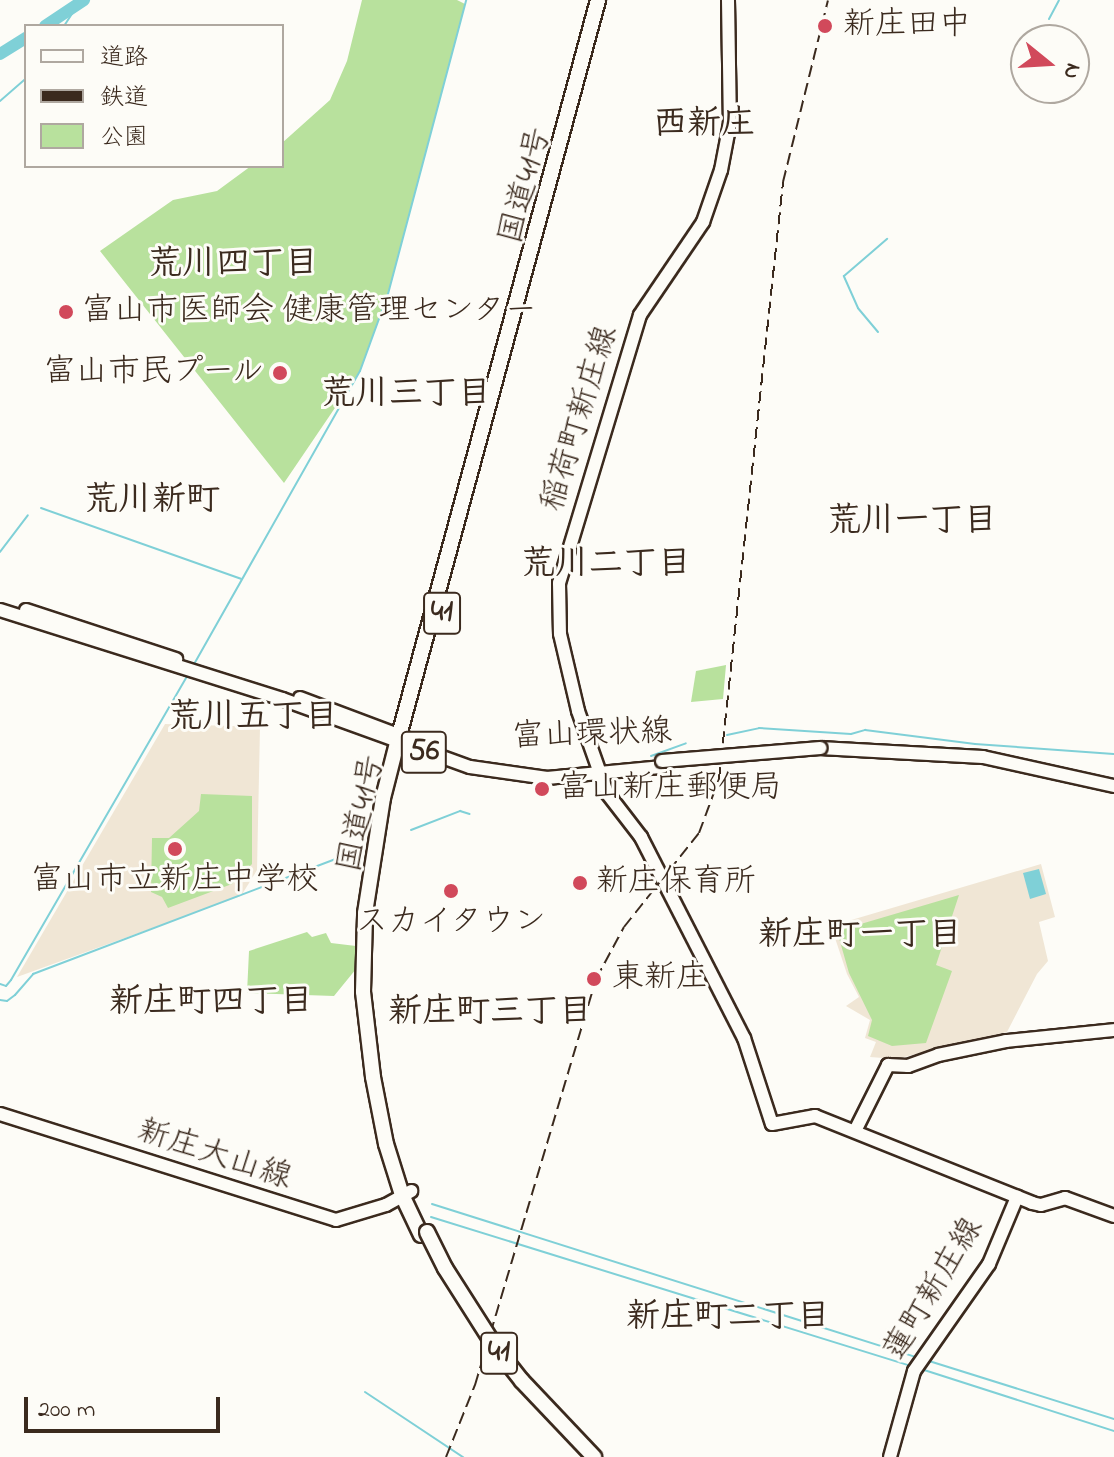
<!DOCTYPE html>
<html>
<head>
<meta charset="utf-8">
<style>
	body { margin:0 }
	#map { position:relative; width:1114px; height:1457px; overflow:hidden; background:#fdfcf7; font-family:"Indie Flower","Klee One",sans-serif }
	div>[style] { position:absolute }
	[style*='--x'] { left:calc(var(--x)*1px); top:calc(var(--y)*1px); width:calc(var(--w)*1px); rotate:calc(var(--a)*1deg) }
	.built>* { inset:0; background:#f0e6d5 }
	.green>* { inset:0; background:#b8e19d }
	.water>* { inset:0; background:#7fd0d7 }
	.stream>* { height:2px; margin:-1px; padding:0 1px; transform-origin:1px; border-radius:1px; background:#7fd0d7 }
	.river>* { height:12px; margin:-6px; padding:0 6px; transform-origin:6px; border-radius:6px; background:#7fd0d7 }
	.roads { filter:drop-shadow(2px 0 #3b2a1e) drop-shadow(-2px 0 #3b2a1e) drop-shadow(0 2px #3b2a1e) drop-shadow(0 -2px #3b2a1e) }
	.major>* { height:12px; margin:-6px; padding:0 6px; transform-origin:6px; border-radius:6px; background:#fdfcf7 }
	.highway>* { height:14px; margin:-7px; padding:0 7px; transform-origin:7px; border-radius:7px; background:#fdfcf7 }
	.rail>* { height:2px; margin-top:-1px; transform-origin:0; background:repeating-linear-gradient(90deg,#3b2a1e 0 12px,transparent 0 18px) }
	.bridges { filter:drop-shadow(2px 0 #3b2a1e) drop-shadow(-2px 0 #3b2a1e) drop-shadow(0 2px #3b2a1e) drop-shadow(0 -2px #3b2a1e) }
	.major-bridge>* { height:12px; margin:-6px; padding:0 6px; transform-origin:6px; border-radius:6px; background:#fdfcf7 }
	.highway-bridge>* { height:14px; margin:-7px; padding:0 7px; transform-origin:7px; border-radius:7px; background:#fdfcf7 }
	.dots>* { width:22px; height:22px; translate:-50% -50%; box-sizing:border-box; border:4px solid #fdfcf7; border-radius:50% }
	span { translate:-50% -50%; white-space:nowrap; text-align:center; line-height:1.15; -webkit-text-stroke:6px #fdfcf7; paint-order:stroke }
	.shield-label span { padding:2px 6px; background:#fdfcf7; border:2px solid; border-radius:6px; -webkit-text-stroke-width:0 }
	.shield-label { font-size:30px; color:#3b2a1e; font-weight:700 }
	.poi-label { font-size:32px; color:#3b2a1e }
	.left { translate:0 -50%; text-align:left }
	.right { translate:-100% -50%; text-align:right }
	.street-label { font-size:32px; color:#3b2a1e }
	.neighbourhood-label { font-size:34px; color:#3b2a1e; font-weight:700 }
	.legend { position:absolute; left:24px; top:24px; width:260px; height:144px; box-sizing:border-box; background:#fdfcf7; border:2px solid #afa8a0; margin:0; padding:10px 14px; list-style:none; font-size:24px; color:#3b2a1e }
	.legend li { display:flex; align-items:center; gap:16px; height:40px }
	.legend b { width:40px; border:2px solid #afa8a0 }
	.north { position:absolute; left:1010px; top:24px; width:80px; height:80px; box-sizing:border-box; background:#fdfcf7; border:2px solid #afa8a0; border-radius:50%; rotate:108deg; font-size:22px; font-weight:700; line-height:32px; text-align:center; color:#3b2a1e }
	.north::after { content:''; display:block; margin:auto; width:28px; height:36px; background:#d1495b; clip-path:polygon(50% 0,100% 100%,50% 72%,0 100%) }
	.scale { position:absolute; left:24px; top:1397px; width:196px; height:36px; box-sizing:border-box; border:4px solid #3b2a1e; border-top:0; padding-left:10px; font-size:24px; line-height:28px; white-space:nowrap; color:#3b2a1e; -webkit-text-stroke:6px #fdfcf7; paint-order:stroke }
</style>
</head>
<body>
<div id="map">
	<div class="built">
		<i style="clip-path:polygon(165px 724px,260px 727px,257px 870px,241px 896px,17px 977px)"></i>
		<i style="clip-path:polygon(1041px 864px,1055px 917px,1039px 922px,1048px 961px,1037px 974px,1007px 1032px,896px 1059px,870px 1057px,876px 1042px,865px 1038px,870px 1020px,846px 1006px,859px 997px,847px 974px,831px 926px)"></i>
	</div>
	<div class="green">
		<i style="clip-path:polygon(362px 0,457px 0,465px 4px,388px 294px,360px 371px,284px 483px,100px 251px,173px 200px,217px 191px,251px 166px,282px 166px,282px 143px,330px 100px,347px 61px)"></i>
		<i style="clip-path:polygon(726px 665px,723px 699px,691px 702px,696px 671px)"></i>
		<i style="clip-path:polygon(201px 794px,252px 796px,252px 864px,232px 884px,168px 908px,162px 897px,151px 892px,152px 838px,169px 838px,199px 811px)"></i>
		<i style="clip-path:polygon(959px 895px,936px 965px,952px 971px,926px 1043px,892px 1046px,868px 1036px,872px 1020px,849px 973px,837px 931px)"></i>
		<i style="clip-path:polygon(307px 932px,312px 937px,326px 933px,331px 943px,356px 946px,356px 969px,334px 996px,247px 993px,249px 951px)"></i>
	</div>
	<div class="water">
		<i style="clip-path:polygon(1039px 869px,1046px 894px,1030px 899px,1023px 873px)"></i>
	</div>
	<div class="stream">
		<i style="--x:1049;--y:19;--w:21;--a:-62"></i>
		<i style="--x:64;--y:26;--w:24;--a:-57"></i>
		<i style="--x:0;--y:101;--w:35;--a:-41"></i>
		<i style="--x:878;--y:332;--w:31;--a:-130"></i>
		<i style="--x:858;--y:308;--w:35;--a:-114"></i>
		<i style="--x:844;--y:276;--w:57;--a:-40.7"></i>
		<i style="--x:41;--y:508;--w:212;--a:19.5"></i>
		<i style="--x:0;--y:552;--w:46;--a:-52.9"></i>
		<i style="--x:193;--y:666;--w:339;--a:-60.5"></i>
		<i style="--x:360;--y:371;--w:82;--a:-70"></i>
		<i style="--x:388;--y:294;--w:304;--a:-75.1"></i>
		<i style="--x:727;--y:735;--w:33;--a:-12"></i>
		<i style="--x:759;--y:728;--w:92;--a:3.7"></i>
		<i style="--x:851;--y:734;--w:15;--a:-16"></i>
		<i style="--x:865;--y:730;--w:111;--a:7.3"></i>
		<i style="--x:975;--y:744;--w:139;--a:4.1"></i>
		<i style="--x:651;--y:756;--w:37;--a:-20"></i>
		<i style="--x:411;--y:830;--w:53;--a:-21.2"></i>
		<i style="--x:460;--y:811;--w:10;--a:17"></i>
		<i style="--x:0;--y:984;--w:6;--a:18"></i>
		<i style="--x:6;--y:986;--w:8;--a:-50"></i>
		<i style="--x:11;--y:980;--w:353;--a:-59.9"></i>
		<i style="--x:0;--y:1000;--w:7;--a:8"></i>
		<i style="--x:7;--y:1001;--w:10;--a:-37"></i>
		<i style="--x:15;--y:995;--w:28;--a:-49"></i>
		<i style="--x:33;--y:974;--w:323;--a:-20.8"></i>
		<i style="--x:432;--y:1204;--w:511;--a:17.55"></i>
		<i style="--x:431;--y:1217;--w:503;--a:17.25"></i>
		<i style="--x:929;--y:1361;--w:194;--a:17.4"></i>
		<i style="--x:921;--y:1369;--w:203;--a:17.8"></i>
		<i style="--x:365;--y:1392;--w:118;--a:33.6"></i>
	</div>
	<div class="river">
		<i style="--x:45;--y:26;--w:47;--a:-33.7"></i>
		<i style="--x:0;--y:54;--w:31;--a:-32"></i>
	</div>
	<div class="roads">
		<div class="major">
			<i style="--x:728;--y:0;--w:123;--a:89.1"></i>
			<i style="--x:730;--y:123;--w:48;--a:100.8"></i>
			<i style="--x:721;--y:170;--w:55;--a:109.1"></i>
			<i style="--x:703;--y:222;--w:112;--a:124.1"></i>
			<i style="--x:640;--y:315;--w:280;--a:106.8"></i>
			<i style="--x:559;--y:583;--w:51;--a:88.9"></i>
			<i style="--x:560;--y:634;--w:79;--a:76.8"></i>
			<i style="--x:578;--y:711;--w:87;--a:70.5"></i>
			<i style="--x:607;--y:793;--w:56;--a:52.3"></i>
			<i style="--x:641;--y:837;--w:226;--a:62.9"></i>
			<i style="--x:744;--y:1038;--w:90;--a:72"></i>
			<i style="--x:772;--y:1124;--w:44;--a:-10.5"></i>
			<i style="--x:815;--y:1116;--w:234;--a:21.8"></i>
			<i style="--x:1032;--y:1203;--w:9;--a:13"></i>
			<i style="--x:1041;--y:1205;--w:25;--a:-16"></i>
			<i style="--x:1065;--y:1198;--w:52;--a:20.2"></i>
			<i style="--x:0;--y:610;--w:296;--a:17.5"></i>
			<i style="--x:282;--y:699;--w:200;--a:19.9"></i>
			<i style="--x:470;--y:767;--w:78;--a:8.1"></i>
			<i style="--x:547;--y:778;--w:116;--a:-5.5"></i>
			<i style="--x:26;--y:610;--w:158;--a:18.1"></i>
			<i style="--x:300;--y:698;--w:113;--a:20.7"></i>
			<i style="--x:820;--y:748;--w:163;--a:3.2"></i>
			<i style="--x:983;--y:757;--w:134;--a:12.5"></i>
			<i style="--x:0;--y:1114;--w:352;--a:17.5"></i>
			<i style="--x:336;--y:1220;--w:52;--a:-16.7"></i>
			<i style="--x:386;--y:1205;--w:29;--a:-29"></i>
			<i style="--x:855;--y:1131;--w:74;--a:-63.4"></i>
			<i style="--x:888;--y:1065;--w:20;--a:3"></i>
			<i style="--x:908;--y:1066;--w:32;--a:-20"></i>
			<i style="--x:938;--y:1055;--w:69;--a:-11.6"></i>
			<i style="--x:1006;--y:1041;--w:109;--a:-5.8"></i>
			<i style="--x:890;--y:1457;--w:89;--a:-74.4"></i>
			<i style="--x:914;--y:1371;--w:131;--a:-55"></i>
			<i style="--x:989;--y:1264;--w:73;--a:-67.3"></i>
		</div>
		<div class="highway">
			<i style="--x:421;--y:1235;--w:44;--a:-115.4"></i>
			<i style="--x:402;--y:1195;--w:53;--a:-107.4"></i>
			<i style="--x:386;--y:1144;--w:68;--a:-101"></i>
			<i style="--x:373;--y:1077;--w:86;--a:-96.7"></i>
			<i style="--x:363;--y:992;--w:79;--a:-88.5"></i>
			<i style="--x:365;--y:913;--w:116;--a:-81.1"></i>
			<i style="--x:383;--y:798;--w:57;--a:-75.7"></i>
			<i style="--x:397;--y:743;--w:770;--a:-74.86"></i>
		</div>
	</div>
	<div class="rail">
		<i style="--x:446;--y:1457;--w:78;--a:-68.1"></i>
		<i style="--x:475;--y:1385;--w:424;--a:-73.4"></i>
		<i style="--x:596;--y:979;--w:59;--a:-61.7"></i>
		<i style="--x:624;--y:927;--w:120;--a:-51.4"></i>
		<i style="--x:699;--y:833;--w:58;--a:-69.7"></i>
		<i style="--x:719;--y:779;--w:600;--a:-83.88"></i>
		<i style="--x:783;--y:182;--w:187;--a:-76.1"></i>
	</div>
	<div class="bridges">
		<div class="major-bridge">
			<i style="--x:662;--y:761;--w:159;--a:-4.7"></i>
		</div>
		<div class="highway-bridge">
			<i style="--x:427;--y:1232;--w:40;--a:63.4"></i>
			<i style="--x:445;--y:1268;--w:95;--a:57.5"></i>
			<i style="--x:496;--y:1348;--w:42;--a:51.8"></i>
			<i style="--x:522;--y:1381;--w:105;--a:46.5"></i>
		</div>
	</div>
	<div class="dots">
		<i style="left:825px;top:26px;background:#d1495b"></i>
		<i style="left:66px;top:312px;background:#d1495b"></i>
		<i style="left:280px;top:373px;background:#d1495b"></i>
		<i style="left:542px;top:789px;background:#d1495b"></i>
		<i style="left:175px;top:849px;background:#d1495b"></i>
		<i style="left:580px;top:883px;background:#d1495b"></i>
		<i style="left:451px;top:891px;background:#d1495b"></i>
		<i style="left:594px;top:979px;background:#d1495b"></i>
	</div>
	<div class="shield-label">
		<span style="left:442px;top:613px">41</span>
		<span style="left:424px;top:752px">56</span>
		<span style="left:499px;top:1353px">41</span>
	</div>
	<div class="poi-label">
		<span class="left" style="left:843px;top:26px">新庄田中</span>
		<span class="left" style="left:82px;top:312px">富山市医師会 健康管理センター</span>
		<span class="right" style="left:264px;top:373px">富山市民プール</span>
		<span class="left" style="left:558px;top:789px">富山新庄郵便局</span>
		<span style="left:175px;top:881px">富山市立新庄中学校</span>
		<span class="left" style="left:596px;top:883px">新庄保育所</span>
		<span style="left:451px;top:923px">スカイタウン</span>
		<span class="left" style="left:612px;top:979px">東新庄</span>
	</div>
	<div class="street-label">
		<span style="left:527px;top:186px;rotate:-75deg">国道41号</span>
		<span style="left:581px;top:419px;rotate:-73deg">稲荷町新庄線</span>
		<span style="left:592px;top:736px;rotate:-2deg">富山環状線</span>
		<span style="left:363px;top:814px;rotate:-78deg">国道41号</span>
		<span style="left:214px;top:1156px;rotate:18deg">新庄大山線</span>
		<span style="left:935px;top:1290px;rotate:-59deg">蓮町新庄線</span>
	</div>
	<div class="neighbourhood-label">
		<span style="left:704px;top:126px">西新庄</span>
		<span style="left:233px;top:266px">荒川四丁目</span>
		<span style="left:406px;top:396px">荒川三丁目</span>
		<span style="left:152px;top:502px">荒川新町</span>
		<span style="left:912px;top:523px">荒川一丁目</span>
		<span style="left:606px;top:566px">荒川二丁目</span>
		<span style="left:253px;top:719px">荒川五丁目</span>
		<span style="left:860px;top:937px">新庄町一丁目</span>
		<span style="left:211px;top:1004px">新庄町四丁目</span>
		<span style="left:490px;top:1014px">新庄町三丁目</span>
		<span style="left:728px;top:1319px">新庄町二丁目</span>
	</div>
	<ul class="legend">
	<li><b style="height:10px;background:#fdfcf7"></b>道路</li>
	<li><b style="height:10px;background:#3b2a1e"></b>鉄道</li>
	<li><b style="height:22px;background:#b8e19d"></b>公園</li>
	</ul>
	<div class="north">N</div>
	<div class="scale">200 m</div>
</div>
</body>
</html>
